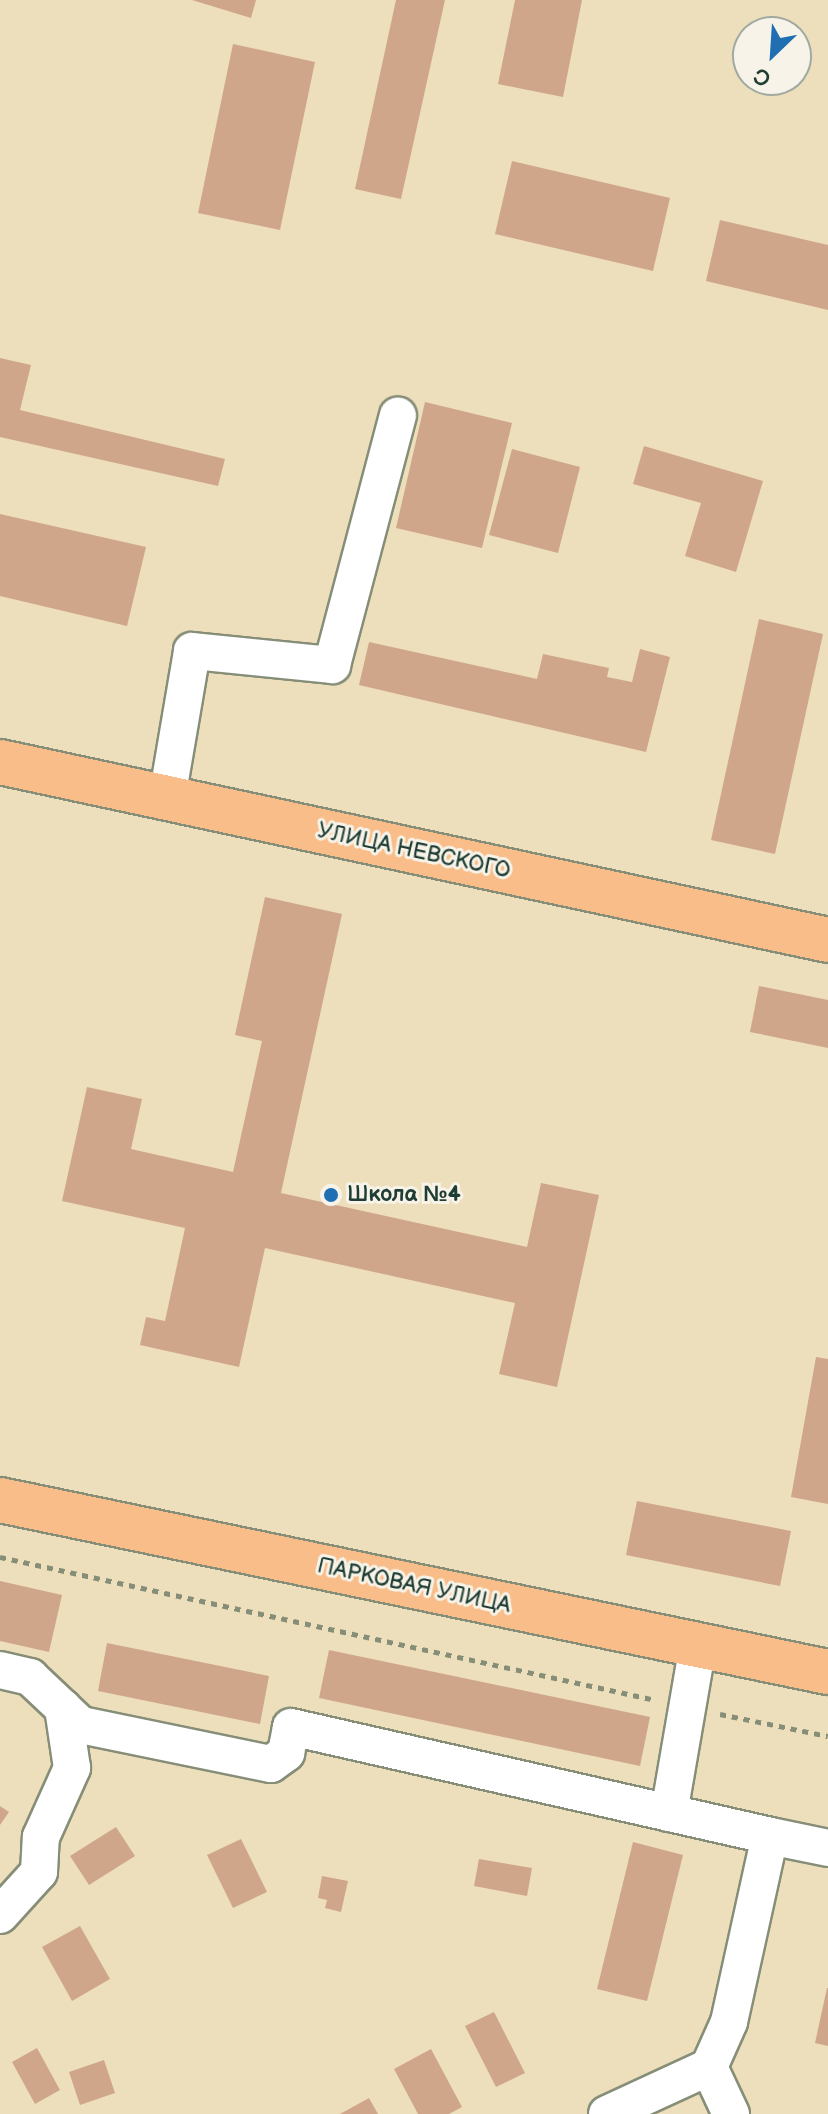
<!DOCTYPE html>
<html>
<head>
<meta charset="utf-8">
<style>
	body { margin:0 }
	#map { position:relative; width:828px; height:2114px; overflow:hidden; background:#eddfbc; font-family:"Balsamiq Sans",sans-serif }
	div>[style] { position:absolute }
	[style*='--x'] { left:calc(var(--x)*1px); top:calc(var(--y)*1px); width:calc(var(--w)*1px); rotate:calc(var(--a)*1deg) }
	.building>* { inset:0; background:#d0a68b }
	.path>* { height:5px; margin-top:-2.5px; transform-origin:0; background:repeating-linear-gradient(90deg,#868e78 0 6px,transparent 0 12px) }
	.roads { filter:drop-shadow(2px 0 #868e78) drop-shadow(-2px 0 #868e78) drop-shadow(0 2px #868e78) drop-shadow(0 -2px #868e78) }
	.minor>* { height:36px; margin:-18px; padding:0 18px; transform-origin:18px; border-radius:18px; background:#fff }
	.major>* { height:44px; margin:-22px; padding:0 22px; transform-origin:22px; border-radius:22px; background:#f8bd88 }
	.dots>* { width:22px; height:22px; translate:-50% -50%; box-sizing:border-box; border:4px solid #f7f3e8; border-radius:50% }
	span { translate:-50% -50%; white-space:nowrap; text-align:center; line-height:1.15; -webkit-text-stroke:6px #f7f3e8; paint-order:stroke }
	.street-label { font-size:22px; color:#1f3d34 }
	.poi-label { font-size:22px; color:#1f3d34; font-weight:700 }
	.left { translate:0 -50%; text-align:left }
	.north { position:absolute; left:732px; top:16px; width:80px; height:80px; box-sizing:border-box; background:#f7f3e8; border:2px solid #a1aaa0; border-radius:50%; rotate:205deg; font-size:22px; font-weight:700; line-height:32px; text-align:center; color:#1f3d34 }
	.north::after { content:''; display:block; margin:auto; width:28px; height:36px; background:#1f6fb2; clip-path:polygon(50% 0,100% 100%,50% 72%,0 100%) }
</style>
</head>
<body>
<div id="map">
	<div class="building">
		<i style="clip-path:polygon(192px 0,256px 0,251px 18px)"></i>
		<i style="clip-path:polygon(396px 0,445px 0,401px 199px,355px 189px)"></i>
		<i style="clip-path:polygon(515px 0,582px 0,563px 97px,498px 84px)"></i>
		<i style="clip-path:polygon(233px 44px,315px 62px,280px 230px,198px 213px)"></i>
		<i style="clip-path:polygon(512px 161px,670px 198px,653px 271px,495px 234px)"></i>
		<i style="clip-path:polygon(720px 220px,828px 245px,828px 310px,706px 281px)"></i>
		<i style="clip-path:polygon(0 358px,31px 365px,20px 410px,225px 459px,218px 486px,0 437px)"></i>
		<i style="clip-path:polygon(425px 402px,512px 423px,482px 548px,396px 528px)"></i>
		<i style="clip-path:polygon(644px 446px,763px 481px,736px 572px,685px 556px,701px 503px,633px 484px)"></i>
		<i style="clip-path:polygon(512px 449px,580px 467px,558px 553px,489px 535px)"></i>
		<i style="clip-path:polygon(0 514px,146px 547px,127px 626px,0 596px)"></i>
		<i style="clip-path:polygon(759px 619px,823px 634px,775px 854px,711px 840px)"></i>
		<i style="clip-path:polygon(369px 642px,537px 679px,543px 654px,609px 668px,607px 677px,632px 682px,640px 649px,670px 657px,646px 752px,359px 685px)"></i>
		<i style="clip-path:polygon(265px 897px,342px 914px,281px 1193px,527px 1247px,541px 1183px,599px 1195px,557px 1387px,499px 1374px,515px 1303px,265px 1248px,239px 1367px,140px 1345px,146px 1317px,165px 1321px,185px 1228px,62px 1201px,87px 1087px,142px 1099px,131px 1149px,233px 1172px,262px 1041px,235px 1035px)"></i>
		<i style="clip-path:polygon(759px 986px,828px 1000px,828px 1048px,750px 1032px)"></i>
		<i style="clip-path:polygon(816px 1357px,828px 1359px,828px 1504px,791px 1497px)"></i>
		<i style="clip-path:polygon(637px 1501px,791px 1531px,780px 1586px,626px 1555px)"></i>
		<i style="clip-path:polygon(0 1581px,62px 1595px,49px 1652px,0 1641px)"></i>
		<i style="clip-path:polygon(107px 1643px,269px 1676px,260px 1724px,98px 1691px)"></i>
		<i style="clip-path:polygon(329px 1650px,650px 1717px,640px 1766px,319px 1698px)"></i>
		<i style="clip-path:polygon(0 1806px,9px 1812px,0 1825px)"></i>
		<i style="clip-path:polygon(116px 1827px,135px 1856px,89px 1885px,70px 1856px)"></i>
		<i style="clip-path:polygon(241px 1839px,267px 1892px,233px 1908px,207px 1855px)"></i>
		<i style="clip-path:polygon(633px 1842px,683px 1855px,647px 2001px,597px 1989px)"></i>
		<i style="clip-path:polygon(479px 1859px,532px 1868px,527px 1896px,474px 1886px)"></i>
		<i style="clip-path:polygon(322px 1876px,348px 1881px,341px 1912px,325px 1908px,327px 1900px,318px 1898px)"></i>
		<i style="clip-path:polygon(80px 1926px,110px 1979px,72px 2001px,42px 1947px)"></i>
		<i style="clip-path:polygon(827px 1988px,828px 1988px,828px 2046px,815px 2043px)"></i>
		<i style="clip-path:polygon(494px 2012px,525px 2073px,496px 2087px,465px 2026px)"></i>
		<i style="clip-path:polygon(37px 2048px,60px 2090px,35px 2104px,12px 2062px)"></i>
		<i style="clip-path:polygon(431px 2049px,462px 2107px,449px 2114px,418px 2114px,394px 2069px)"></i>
		<i style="clip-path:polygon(104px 2060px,115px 2093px,80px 2105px,69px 2072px)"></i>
		<i style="clip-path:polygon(369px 2098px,378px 2114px,340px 2114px)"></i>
	</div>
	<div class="path">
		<i style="--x:0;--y:1557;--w:671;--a:12.3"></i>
		<i style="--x:720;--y:1714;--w:110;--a:11.5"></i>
	</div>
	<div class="roads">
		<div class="minor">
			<i style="--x:167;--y:798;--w:149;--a:-80.3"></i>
			<i style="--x:192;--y:651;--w:141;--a:5.7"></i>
			<i style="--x:332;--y:665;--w:258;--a:-75.2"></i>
			<i style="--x:0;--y:1670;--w:31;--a:13"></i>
			<i style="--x:30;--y:1677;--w:70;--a:43.3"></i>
			<i style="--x:81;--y:1725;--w:194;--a:11.6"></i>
			<i style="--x:271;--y:1764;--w:19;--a:-36"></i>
			<i style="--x:286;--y:1753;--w:26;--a:-79"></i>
			<i style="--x:291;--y:1727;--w:491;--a:12.8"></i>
			<i style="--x:669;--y:1813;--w:170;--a:-80.2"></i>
			<i style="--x:0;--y:1915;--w:58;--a:-47.8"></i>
			<i style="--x:39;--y:1872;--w:35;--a:-87"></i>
			<i style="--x:41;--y:1837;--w:76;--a:-65.8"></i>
			<i style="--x:72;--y:1768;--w:61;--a:-98.5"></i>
			<i style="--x:607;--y:2114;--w:112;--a:-24.7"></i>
			<i style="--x:731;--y:2114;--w:52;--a:-115.1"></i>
			<i style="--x:709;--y:2067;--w:49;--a:-66"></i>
			<i style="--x:729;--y:2022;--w:190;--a:-77.6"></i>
			<i style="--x:770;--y:1836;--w:59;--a:11.7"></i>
		</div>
		<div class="major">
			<i style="--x:0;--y:762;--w:847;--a:12.13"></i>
			<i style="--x:0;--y:1500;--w:846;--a:11.74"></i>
		</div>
	</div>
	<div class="dots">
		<i style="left:331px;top:1195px;background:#1f6fb2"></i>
	</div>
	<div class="street-label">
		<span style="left:414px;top:851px;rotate:12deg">УЛИЦА НЕВСКОГО</span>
		<span style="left:414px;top:1586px;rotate:12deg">ПАРКОВАЯ УЛИЦА</span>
	</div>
	<div class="poi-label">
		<span class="left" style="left:347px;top:1195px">Школа №4</span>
	</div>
	<div class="north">С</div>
</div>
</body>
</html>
